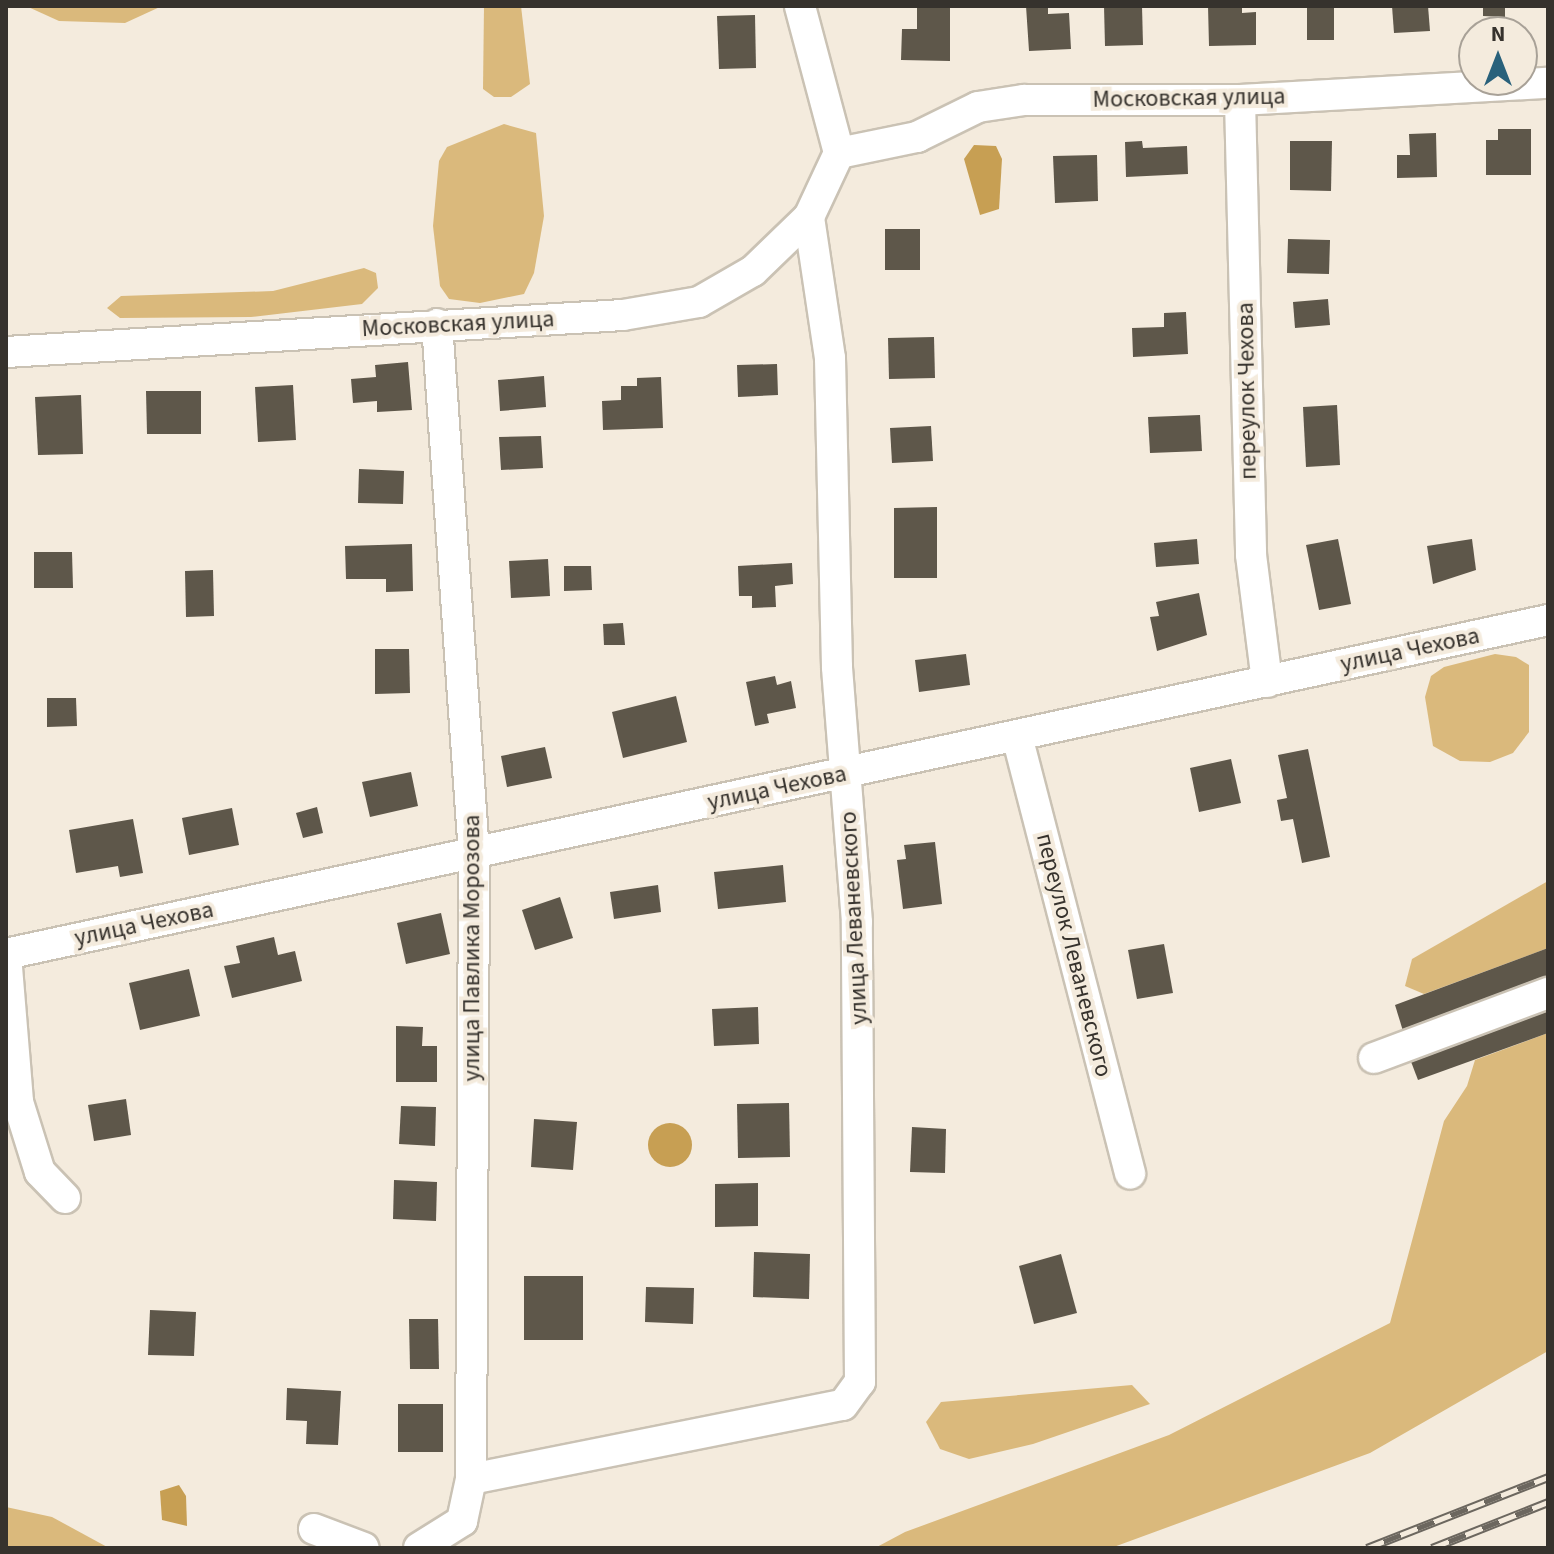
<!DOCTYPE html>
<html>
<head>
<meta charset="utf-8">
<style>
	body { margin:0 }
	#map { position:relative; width:1554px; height:1554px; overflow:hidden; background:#f4ebdd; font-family:"Source Sans 3",sans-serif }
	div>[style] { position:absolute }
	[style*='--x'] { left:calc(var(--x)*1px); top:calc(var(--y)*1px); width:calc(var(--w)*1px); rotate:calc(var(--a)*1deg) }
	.green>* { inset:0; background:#dab97c }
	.water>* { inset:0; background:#c79f53 }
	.round { border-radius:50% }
	.building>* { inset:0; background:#5e574a }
	.roads { filter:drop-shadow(2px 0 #cac2b4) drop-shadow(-2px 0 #cac2b4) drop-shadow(0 2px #cac2b4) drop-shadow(0 -2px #cac2b4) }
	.minor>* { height:30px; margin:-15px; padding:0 15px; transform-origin:15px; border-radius:15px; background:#fff }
	.rail>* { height:9px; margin-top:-4.5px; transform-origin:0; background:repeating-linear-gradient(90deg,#f4ebdd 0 18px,#6c675f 0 36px); box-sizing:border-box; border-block:2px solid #6c675f }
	span { translate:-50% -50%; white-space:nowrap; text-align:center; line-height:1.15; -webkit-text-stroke:8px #f4ebdd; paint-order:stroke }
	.street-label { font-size:24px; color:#36322d }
	.frame { position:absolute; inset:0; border:8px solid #36322d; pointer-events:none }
	.north { position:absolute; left:1458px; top:16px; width:80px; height:80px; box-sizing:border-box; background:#f4ebdd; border:2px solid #a8a197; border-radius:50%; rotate:0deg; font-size:22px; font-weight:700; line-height:32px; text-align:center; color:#36322d }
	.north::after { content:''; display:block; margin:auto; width:28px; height:36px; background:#29617b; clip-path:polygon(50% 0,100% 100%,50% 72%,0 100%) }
</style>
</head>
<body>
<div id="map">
	<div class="green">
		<i style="clip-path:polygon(26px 6px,162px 6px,125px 23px,59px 21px)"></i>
		<i style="clip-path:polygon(484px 6px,521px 6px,530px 84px,511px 97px,494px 97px,483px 89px)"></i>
		<i style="clip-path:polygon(504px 124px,536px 133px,544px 216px,534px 273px,524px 294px,480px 303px,449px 299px,440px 286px,433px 226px,439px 161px,447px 147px)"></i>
		<i style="clip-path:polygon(364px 268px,376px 273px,378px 288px,362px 304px,251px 317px,120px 318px,107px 308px,121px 296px,273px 291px)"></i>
		<i style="clip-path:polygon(1495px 654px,1516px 657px,1529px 665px,1529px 732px,1513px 753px,1490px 762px,1460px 761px,1433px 746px,1425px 697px,1431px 676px,1444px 667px)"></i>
		<i style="clip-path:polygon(1548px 881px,1548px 948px,1424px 994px,1405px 986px,1412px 959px)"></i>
		<i style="clip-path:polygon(1548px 1033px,1548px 1351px,1370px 1453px,1111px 1548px,875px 1548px,905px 1532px,1169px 1435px,1390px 1323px,1444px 1121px,1467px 1086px,1475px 1060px)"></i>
		<i style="clip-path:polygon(1132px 1385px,1150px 1404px,1033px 1444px,969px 1459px,940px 1449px,926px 1422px,941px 1402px)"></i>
		<i style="clip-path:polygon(6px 1507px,52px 1517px,109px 1548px,6px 1548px)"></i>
	</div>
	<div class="water">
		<i style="clip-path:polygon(974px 145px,996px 146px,1002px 159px,999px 209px,980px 215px,964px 159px)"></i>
		<i class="round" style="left:648px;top:1123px;width:44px;height:44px"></i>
		<i style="clip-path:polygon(179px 1485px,186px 1496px,187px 1526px,162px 1520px,160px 1491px)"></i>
	</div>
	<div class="building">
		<i style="clip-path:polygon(917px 6px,950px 6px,950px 61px,901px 60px,902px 29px,917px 29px)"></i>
		<i style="clip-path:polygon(1026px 6px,1048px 6px,1048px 14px,1069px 13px,1071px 49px,1029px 51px)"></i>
		<i style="clip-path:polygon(1104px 6px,1142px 6px,1143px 45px,1105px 46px)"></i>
		<i style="clip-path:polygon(1208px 6px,1242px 6px,1242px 13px,1256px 12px,1256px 45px,1209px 46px)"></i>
		<i style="clip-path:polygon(1307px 6px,1334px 6px,1334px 40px,1307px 40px)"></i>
		<i style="clip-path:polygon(1392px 6px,1428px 6px,1430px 31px,1394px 33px)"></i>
		<i style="clip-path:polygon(1483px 6px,1505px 6px,1505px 17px,1483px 16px)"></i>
		<i style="clip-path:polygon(755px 15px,756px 68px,719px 69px,717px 16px)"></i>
		<i style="clip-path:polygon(1498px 129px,1531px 129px,1531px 175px,1486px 175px,1486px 140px,1498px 140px)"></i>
		<i style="clip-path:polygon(1436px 133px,1437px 177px,1397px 178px,1397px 155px,1410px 155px,1409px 134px)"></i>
		<i style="clip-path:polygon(1142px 141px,1143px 148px,1187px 146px,1188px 174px,1126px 177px,1125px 142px)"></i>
		<i style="clip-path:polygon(1290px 141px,1332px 141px,1331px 191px,1290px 190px)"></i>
		<i style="clip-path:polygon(1097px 155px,1098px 201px,1055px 203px,1053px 156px)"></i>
		<i style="clip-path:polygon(885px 229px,920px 229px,920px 270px,885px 270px)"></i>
		<i style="clip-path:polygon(1288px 239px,1330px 240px,1329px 274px,1287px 273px)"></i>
		<i style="clip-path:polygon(1328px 299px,1330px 325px,1295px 328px,1293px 302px)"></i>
		<i style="clip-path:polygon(1186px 312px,1188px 354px,1133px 357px,1132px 328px,1164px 327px,1164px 313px)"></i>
		<i style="clip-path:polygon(934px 337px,935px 378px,889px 379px,888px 338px)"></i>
		<i style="clip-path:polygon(408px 362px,412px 410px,377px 412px,377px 401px,353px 403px,351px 379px,376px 377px,375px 365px)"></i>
		<i style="clip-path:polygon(777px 364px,778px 395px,738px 397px,737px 365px)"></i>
		<i style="clip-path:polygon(544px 376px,546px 407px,500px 411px,498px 380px)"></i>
		<i style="clip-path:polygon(661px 377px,663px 428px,603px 430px,602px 401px,621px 400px,621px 386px,637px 386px,637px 378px)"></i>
		<i style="clip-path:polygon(293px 385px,296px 440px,258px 442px,255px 387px)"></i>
		<i style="clip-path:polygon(146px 391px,201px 391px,201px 434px,147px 434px)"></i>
		<i style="clip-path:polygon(81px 395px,83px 454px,38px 455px,35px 397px)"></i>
		<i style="clip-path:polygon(1337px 405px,1340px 465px,1306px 467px,1303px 407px)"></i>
		<i style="clip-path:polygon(1200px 415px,1202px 451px,1150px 453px,1148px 417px)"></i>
		<i style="clip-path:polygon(931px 426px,933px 461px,892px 463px,890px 428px)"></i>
		<i style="clip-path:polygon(541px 436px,543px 468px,501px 470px,499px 437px)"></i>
		<i style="clip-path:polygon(359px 469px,404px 471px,403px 504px,358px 503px)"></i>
		<i style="clip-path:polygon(937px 507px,937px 578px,894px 578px,894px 508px)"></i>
		<i style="clip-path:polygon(1197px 539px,1199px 564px,1156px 567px,1154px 543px)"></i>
		<i style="clip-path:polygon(1338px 539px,1351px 604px,1319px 610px,1306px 545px)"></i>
		<i style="clip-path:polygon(1472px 539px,1476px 570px,1433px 584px,1427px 546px)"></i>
		<i style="clip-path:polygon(412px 544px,413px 591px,386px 592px,386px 579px,346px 579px,345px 546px)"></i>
		<i style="clip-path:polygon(34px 552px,72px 552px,73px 588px,34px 588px)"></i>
		<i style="clip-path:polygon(548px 559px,550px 596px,511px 598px,509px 561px)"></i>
		<i style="clip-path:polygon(792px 563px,793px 584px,775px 586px,776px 607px,752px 608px,752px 596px,739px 596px,738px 566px)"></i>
		<i style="clip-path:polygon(564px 566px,591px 566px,592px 590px,564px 591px)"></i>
		<i style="clip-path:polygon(213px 570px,214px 616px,186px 617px,185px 571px)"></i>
		<i style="clip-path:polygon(1199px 593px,1207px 635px,1157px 651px,1150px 617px,1159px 616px,1156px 602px)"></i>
		<i style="clip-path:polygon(623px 623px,625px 645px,604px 645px,603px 624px)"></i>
		<i style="clip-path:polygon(375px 649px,409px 649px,410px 693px,375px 694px)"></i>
		<i style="clip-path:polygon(966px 654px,970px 685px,919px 692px,915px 660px)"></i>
		<i style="clip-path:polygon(775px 676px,777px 685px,791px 681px,796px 708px,767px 714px,769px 723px,755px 726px,746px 682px)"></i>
		<i style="clip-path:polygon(676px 696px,687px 742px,623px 758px,612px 712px)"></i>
		<i style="clip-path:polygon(47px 698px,76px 698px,77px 726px,47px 727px)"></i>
		<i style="clip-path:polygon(545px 747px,552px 778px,507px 787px,501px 756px)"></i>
		<i style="clip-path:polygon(1308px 749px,1330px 857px,1302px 863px,1293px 819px,1281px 821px,1277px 800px,1287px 798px,1278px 755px)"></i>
		<i style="clip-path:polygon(1231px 759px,1241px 803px,1199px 812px,1190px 768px)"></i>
		<i style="clip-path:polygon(411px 772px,418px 806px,370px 817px,362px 782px)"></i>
		<i style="clip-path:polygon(317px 807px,323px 833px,303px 838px,296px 813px)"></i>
		<i style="clip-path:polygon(232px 808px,239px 845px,189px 855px,182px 818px)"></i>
		<i style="clip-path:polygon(133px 819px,143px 873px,120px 877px,118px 866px,76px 873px,69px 830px)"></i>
		<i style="clip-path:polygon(935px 842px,942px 904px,903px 909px,897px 860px,906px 859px,904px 845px)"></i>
		<i style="clip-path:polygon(783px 865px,786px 902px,718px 909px,714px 872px)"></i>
		<i style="clip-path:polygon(658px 885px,661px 912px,614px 919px,610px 892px)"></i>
		<i style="clip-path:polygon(560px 897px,573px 938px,535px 950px,522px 910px)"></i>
		<i style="clip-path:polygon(441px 913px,450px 954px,406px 964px,397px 923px)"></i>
		<i style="clip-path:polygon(274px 937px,278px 955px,295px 951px,302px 981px,232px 998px,224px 966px,240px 963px,236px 946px)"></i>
		<i style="clip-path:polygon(1164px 944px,1173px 993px,1137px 999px,1128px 950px)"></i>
		<i style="clip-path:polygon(1548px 948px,1548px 977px,1403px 1031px,1395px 1005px)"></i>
		<i style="clip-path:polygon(189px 969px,200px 1016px,140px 1030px,129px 983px)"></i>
		<i style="clip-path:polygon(758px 1007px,759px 1044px,714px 1046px,712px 1009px)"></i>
		<i style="clip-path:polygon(1548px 1008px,1548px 1033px,1418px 1080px,1410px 1059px)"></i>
		<i style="clip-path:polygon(396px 1026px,423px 1027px,422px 1046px,437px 1046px,437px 1082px,396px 1082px)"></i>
		<i style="clip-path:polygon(126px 1099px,131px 1135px,94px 1141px,88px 1105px)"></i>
		<i style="clip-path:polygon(789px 1103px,790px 1157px,738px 1158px,737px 1104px)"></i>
		<i style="clip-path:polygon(401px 1106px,436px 1107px,435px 1146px,399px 1144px)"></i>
		<i style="clip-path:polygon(534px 1119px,577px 1122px,573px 1170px,531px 1167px)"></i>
		<i style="clip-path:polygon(912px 1127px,946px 1129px,945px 1173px,910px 1172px)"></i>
		<i style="clip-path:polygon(394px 1180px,437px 1182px,436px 1221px,393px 1219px)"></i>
		<i style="clip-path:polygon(758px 1183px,758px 1226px,715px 1227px,715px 1184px)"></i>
		<i style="clip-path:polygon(754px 1252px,810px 1254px,809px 1299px,753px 1297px)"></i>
		<i style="clip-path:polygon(1061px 1254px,1077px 1313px,1034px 1324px,1019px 1266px)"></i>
		<i style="clip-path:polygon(524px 1276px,583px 1276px,583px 1340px,524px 1340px)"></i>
		<i style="clip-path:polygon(646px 1287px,694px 1288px,693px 1324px,645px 1322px)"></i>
		<i style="clip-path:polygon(150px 1310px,196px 1312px,194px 1356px,148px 1355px)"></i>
		<i style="clip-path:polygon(409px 1319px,438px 1319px,439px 1369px,410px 1369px)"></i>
		<i style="clip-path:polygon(287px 1388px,341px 1391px,338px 1445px,306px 1444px,307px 1421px,286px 1420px)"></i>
		<i style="clip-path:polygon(398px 1404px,443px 1404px,443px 1452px,398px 1452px)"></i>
	</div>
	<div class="roads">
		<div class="minor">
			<i style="--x:1240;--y:100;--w:455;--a:88.6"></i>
			<i style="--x:1251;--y:555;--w:128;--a:82.8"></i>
			<i style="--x:839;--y:153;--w:80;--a:-11.6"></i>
			<i style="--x:917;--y:137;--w:68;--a:-26.2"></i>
			<i style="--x:978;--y:107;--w:47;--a:-8.7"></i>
			<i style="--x:1024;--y:100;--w:216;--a:0"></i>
			<i style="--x:1240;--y:100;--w:308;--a:-3.2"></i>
			<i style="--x:6;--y:352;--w:618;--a:-3.43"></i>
			<i style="--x:623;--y:315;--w:77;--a:-9.7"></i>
			<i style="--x:699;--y:302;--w:62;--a:-29.9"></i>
			<i style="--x:753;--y:271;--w:78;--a:-44"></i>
			<i style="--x:809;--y:217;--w:71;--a:-64.9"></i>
			<i style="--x:839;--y:153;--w:152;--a:-104.9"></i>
			<i style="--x:1017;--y:736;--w:452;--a:75.5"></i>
			<i style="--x:6;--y:954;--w:1578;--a:-12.22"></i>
			<i style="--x:6;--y:955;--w:147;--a:85.3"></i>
			<i style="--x:18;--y:1102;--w:73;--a:72.6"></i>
			<i style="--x:40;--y:1172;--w:36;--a:46"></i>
			<i style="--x:1374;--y:1058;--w:186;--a:-20.5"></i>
			<i style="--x:471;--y:1479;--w:379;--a:-11.3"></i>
			<i style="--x:843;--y:1405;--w:29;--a:-54"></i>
			<i style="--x:860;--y:1382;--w:460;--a:-90.4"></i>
			<i style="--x:857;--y:922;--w:256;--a:-94.5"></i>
			<i style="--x:837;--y:667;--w:309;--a:-91.3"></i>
			<i style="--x:830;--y:358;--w:143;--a:-98.5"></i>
			<i style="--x:314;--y:1529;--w:53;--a:20.8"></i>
			<i style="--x:419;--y:1548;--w:51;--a:-32.1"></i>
			<i style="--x:462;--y:1521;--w:43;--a:-77.9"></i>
			<i style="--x:471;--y:1479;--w:625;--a:-89.72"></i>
			<i style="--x:474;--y:854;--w:531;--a:-93.99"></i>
		</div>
	</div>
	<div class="rail">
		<i style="--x:1367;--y:1548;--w:194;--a:-21.4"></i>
		<i style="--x:1432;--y:1548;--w:125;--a:-21.6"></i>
	</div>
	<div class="street-label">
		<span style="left:1189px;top:98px;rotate:-1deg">Московская улица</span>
		<span style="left:458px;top:324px;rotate:-3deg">Московская улица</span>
		<span style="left:1247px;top:391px;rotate:-91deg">переулок Чехова</span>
		<span style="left:1410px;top:650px;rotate:-12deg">улица Чехова</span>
		<span style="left:777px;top:788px;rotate:-12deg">улица Чехова</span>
		<span style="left:854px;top:918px;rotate:-93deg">улица Леваневского</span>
		<span style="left:144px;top:924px;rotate:-12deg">улица Чехова</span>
		<span style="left:472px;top:948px;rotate:-90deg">улица Павлика Морозова</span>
		<span style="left:1074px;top:955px;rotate:76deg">переулок Леваневского</span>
	</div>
	<div class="frame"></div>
	<div class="north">N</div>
</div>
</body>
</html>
